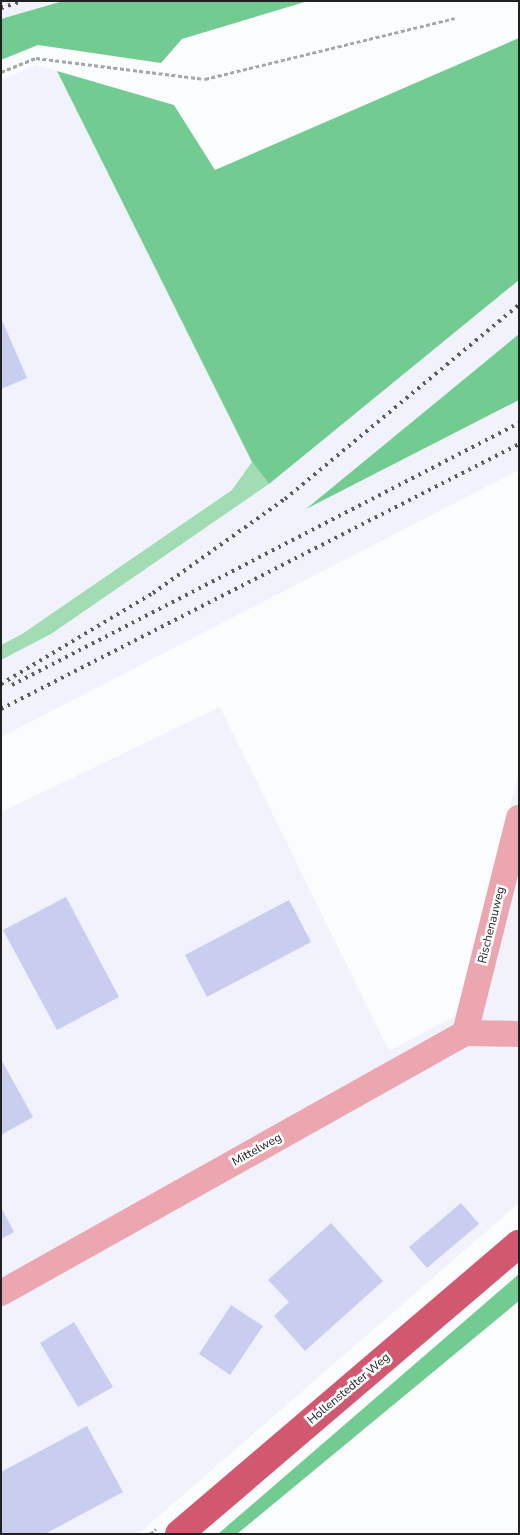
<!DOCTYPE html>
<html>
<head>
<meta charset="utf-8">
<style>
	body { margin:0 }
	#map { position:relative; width:520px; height:1535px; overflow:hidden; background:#fbfcfd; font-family:"Nunito Sans",sans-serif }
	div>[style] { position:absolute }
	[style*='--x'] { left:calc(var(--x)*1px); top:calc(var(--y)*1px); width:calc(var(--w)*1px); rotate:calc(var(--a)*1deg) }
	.built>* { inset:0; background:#f1f2fc }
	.green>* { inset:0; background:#a1dcb3 }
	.forest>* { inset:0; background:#72cc92 }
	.building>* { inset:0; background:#c9cef0 }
	.path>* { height:3px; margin-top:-1.5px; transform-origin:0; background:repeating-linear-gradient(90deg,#a5a6a7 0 4px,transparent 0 6.5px) }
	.minor>* { height:26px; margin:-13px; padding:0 13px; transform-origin:13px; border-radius:13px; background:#eba6af }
	.major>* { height:28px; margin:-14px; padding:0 14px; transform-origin:14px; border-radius:14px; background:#d1586f }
	.rail>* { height:4px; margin-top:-2px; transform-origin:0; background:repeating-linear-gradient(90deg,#5c5c5d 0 2.5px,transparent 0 7.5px) }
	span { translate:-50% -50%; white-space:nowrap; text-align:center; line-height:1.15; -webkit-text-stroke:5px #fff; paint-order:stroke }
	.street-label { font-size:12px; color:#212122 }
	.frame { position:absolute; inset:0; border:2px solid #212122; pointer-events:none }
</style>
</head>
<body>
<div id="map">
	<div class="built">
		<i style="clip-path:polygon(1px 1px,63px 1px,1px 19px)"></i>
		<i style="clip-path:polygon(36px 65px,57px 71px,252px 462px,232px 490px,22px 634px,1px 645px,1px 80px)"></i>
		<i style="clip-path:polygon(519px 280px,519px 334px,308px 507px,519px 400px,519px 470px,1px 737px,1px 660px,51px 634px,269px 484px)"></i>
		<i style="clip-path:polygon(220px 707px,389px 1051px,459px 1014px,519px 771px,519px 1203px,138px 1534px,1px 1534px,1px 812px)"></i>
	</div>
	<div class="green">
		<i style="clip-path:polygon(252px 462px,269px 484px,51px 634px,1px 660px,1px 645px,22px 634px,232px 490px)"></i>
	</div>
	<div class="forest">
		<i style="clip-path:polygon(63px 1px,308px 1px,182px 39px,161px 63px,38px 45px,1px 60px,1px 19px)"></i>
		<i style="clip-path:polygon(519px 38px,519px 280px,269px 484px,252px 462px,57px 71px,174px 105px,215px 170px)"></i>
		<i style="clip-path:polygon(519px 334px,519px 400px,306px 509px)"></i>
		<i style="clip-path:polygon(519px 1274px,519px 1301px,237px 1534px,218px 1534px)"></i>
	</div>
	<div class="building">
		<i style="clip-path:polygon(1px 318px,27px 378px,1px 389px)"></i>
		<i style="clip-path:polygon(66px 897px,119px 997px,57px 1030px,3px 930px)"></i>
		<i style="clip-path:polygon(289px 900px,311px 942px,207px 997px,185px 955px)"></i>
		<i style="clip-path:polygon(1px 1059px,33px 1117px,1px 1135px)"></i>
		<i style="clip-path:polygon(461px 1203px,479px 1224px,427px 1268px,409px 1247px)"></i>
		<i style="clip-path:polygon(1px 1207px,14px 1232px,1px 1239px)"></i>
		<i style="clip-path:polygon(331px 1223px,383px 1281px,305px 1351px,274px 1316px,289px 1302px,268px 1280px)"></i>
		<i style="clip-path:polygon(231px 1305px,263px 1326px,230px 1375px,199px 1354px)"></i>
		<i style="clip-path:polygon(74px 1322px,113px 1387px,78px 1407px,40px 1343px)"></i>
		<i style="clip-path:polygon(87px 1426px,123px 1492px,45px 1534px,1px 1534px,1px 1472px)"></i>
	</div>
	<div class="path">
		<i style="--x:1;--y:72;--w:38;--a:-22"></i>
		<i style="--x:36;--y:58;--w:170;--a:7.1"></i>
		<i style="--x:205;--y:79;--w:257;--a:-13.7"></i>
		<i style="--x:150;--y:1534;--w:8;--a:-40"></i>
	</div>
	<div class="minor">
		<i style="--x:465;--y:1033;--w:222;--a:-75.9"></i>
		<i style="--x:1;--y:1293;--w:532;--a:-29.26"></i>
		<i style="--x:465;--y:1033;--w:54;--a:1.1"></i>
	</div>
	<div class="major">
		<i style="--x:179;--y:1534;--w:447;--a:-40.5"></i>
	</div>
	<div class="rail">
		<i style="--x:1;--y:8;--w:22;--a:-18"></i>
		<i style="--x:1;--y:684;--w:177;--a:-30.9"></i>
		<i style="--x:153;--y:593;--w:162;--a:-35.5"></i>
		<i style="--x:285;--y:499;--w:304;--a:-39.7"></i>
		<i style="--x:12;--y:685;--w:571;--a:-27.33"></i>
		<i style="--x:1;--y:709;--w:582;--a:-27.09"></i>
	</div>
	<div class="street-label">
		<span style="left:492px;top:925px;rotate:-76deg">Rischenauweg</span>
		<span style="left:257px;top:1150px;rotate:-29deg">Mittelweg</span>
		<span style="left:349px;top:1389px;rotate:-40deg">Hollenstedter Weg</span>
	</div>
	<div class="frame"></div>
</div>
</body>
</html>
